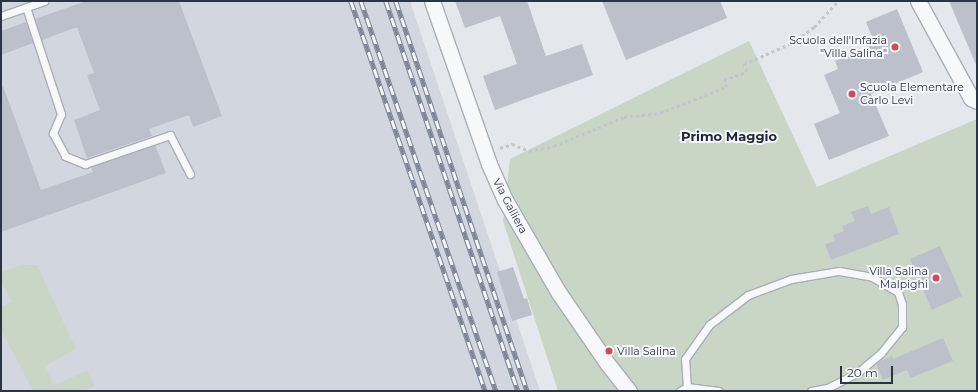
<!DOCTYPE html>
<html>
<head>
<meta charset="utf-8">
<style>
	body { margin:0 }
	#map { position:relative; width:978px; height:392px; overflow:hidden; background:#e4e7ec; font-family:Montserrat,sans-serif }
	div>[style] { position:absolute }
	[style*='--x'] { left:calc(var(--x)*1px); top:calc(var(--y)*1px); width:calc(var(--w)*1px); rotate:calc(var(--a)*1deg) }
	.built>* { inset:0; background:#d2d6de }
	.green>* { inset:0; background:#c9d6c5 }
	.building>* { inset:0; background:#bbc0ca }
	.path>* { height:2.5px; margin-top:-1.25px; transform-origin:0; background:repeating-linear-gradient(90deg,#c2c5cb 0 3px,transparent 0 6px) }
	.roads { filter:drop-shadow(1px 0 #a9aeb7) drop-shadow(-1px 0 #a9aeb7) drop-shadow(0 1px #a9aeb7) drop-shadow(0 -1px #a9aeb7) }
	.service>* { height:7px; margin:-3.5px; padding:0 3.5px; transform-origin:3.5px; border-radius:3.5px; background:#f7f8fa }
	.minor>* { height:15px; margin:-7.5px; padding:0 7.5px; transform-origin:7.5px; border-radius:7.5px; background:#f7f8fa }
	.rail>* { height:4.5px; margin-top:-2.25px; transform-origin:0; background:repeating-linear-gradient(90deg,#f4f6f9 0 9px,#7d8696 0 18px); box-sizing:border-box; border-block:1px solid #7d8696 }
	.dots>* { width:11px; height:11px; translate:-50% -50%; box-sizing:border-box; border:2px solid #f4f6f9; border-radius:50% }
	span { translate:-50% -50%; white-space:nowrap; text-align:center; line-height:1.15; -webkit-text-stroke:4px #f4f6f9; paint-order:stroke }
	.poi-label { font-size:11px; color:#2b3445 }
	.right { translate:-100% -50%; text-align:right }
	.left { translate:0 -50%; text-align:left }
	.street-label { font-size:11px; color:#2b3445 }
	.quarter-label { font-size:13px; color:#1d2536; font-weight:700 }
	.frame { position:absolute; inset:0; border:2px solid #2b3445; pointer-events:none }
	.scale { position:absolute; left:840px; top:366px; width:53px; height:18px; box-sizing:border-box; border:2px solid #2b3445; border-top:0; padding-left:5px; font-size:12px; line-height:14px; white-space:nowrap; color:#2b3445; -webkit-text-stroke:3px #f4f6f9; paint-order:stroke }
</style>
</head>
<body>
<div id="map">
	<div class="built">
		<i style="clip-path:polygon(1px 1px,410px 1px,540px 391px,1px 391px)"></i>
	</div>
	<div class="green">
		<i style="clip-path:polygon(749px 41px,817px 187px,977px 119px,977px 391px,558px 391px,503px 221px,510px 159px)"></i>
		<i style="clip-path:polygon(21px 265px,37px 265px,76px 349px,45px 366px,54px 385px,87px 371px,95px 386px,83px 391px,33px 391px,1px 330px,1px 307px,12px 302px,1px 281px,1px 273px)"></i>
	</div>
	<div class="building">
		<i style="clip-path:polygon(86px 1px,179px 1px,222px 116px,193px 127px,189px 115px,149px 129px,152px 136px,87px 158px,74px 120px,100px 110px,87px 75px,94px 73px,77px 27px,42px 40px,35px 19px)"></i>
		<i style="clip-path:polygon(455px 1px,527px 1px,546px 56px,582px 44px,593px 75px,495px 110px,483px 76px,517px 64px,500px 16px,465px 28px)"></i>
		<i style="clip-path:polygon(602px 1px,720px 1px,727px 18px,626px 60px)"></i>
		<i style="clip-path:polygon(949px 1px,977px 1px,977px 67px)"></i>
		<i style="clip-path:polygon(897px 9px,923px 72px,871px 94px,889px 136px,829px 160px,814px 124px,840px 113px,824px 75px,838px 69px,835px 61px,875px 44px,866px 22px)"></i>
		<i style="clip-path:polygon(26px 22px,33px 43px,1px 55px,1px 31px)"></i>
		<i style="clip-path:polygon(1px 86px,3px 86px,41px 190px,93px 172px,91px 167px,155px 145px,166px 173px,1px 232px)"></i>
		<i style="clip-path:polygon(868px 206px,871px 214px,889px 207px,899px 234px,831px 260px,825px 244px,835px 241px,833px 235px,844px 231px,842px 226px,855px 221px,851px 212px)"></i>
		<i style="clip-path:polygon(940px 246px,962px 296px,932px 310px,910px 259px)"></i>
		<i style="clip-path:polygon(513px 267px,524px 299px,527px 298px,532px 315px,512px 321px,497px 272px)"></i>
		<i style="clip-path:polygon(943px 338px,953px 361px,910px 378px,907px 370px,883px 380px,876px 364px,879px 362px,892px 356px,893px 359px)"></i>
	</div>
	<div class="path">
		<i style="--x:500;--y:148;--w:13;--a:-18"></i>
		<i style="--x:512;--y:144;--w:18;--a:22"></i>
		<i style="--x:529;--y:151;--w:25;--a:-11"></i>
		<i style="--x:554;--y:146;--w:76;--a:-22.5"></i>
		<i style="--x:624;--y:117;--w:36;--a:-6"></i>
		<i style="--x:660;--y:113;--w:71;--a:-21.5"></i>
		<i style="--x:726;--y:87;--w:7;--a:-106"></i>
		<i style="--x:724;--y:80;--w:23;--a:-20"></i>
		<i style="--x:746;--y:72;--w:8;--a:-104"></i>
		<i style="--x:744;--y:64;--w:52;--a:-23.6"></i>
		<i style="--x:792;--y:43;--w:27;--a:-36"></i>
		<i style="--x:814;--y:27;--w:35;--a:-47"></i>
	</div>
	<div class="roads">
		<div class="service">
			<i style="--x:26;--y:7;--w:113;--a:71.9"></i>
			<i style="--x:61;--y:114;--w:21;--a:113"></i>
			<i style="--x:53;--y:133;--w:26;--a:62"></i>
			<i style="--x:65;--y:156;--w:22;--a:22"></i>
			<i style="--x:85;--y:164;--w:90;--a:-18.8"></i>
			<i style="--x:170;--y:135;--w:44;--a:62.9"></i>
			<i style="--x:1;--y:16;--w:46;--a:-19.2"></i>
			<i style="--x:687;--y:387;--w:28;--a:-94"></i>
			<i style="--x:685;--y:359;--w:42;--a:-54.8"></i>
			<i style="--x:709;--y:325;--w:49;--a:-37.6"></i>
			<i style="--x:748;--y:295;--w:46;--a:-20.4"></i>
			<i style="--x:791;--y:279;--w:49;--a:-9.5"></i>
			<i style="--x:839;--y:271;--w:34;--a:10"></i>
			<i style="--x:872;--y:277;--w:30;--a:30"></i>
			<i style="--x:898;--y:292;--w:13;--a:72"></i>
			<i style="--x:902;--y:304;--w:23;--a:90"></i>
			<i style="--x:902;--y:327;--w:33;--a:129"></i>
			<i style="--x:881;--y:353;--w:31;--a:140"></i>
			<i style="--x:857;--y:373;--w:34;--a:153"></i>
			<i style="--x:827;--y:388;--w:16;--a:169"></i>
			<i style="--x:680;--y:391;--w:8;--a:-30"></i>
			<i style="--x:687;--y:387;--w:32;--a:7"></i>
		</div>
		<div class="minor">
			<i style="--x:432;--y:1;--w:173;--a:70.7"></i>
			<i style="--x:489;--y:164;--w:39;--a:66"></i>
			<i style="--x:505;--y:200;--w:108;--a:59.9"></i>
			<i style="--x:559;--y:293;--w:85;--a:55.6"></i>
			<i style="--x:607;--y:363;--w:36;--a:52"></i>
			<i style="--x:918;--y:1;--w:111;--a:61.3"></i>
			<i style="--x:971;--y:98;--w:7;--a:27"></i>
		</div>
	</div>
	<div class="rail">
		<i style="--x:351;--y:1;--w:412;--a:71"></i>
		<i style="--x:361;--y:1;--w:413;--a:70.9"></i>
		<i style="--x:386;--y:1;--w:412;--a:71.3"></i>
		<i style="--x:396;--y:1;--w:411;--a:71.4"></i>
	</div>
	<div class="dots">
		<i style="left:895px;top:47px;background:#d1495b"></i>
		<i style="left:852px;top:94px;background:#d1495b"></i>
		<i style="left:936px;top:278px;background:#d1495b"></i>
		<i style="left:609px;top:351px;background:#d1495b"></i>
	</div>
	<div class="poi-label">
		<span class="right" style="left:887px;top:47px">Scuola dell'Infazia<br>"Villa Salina"</span>
		<span class="left" style="left:860px;top:94px">Scuola Elementare<br>Carlo Levi</span>
		<span class="right" style="left:928px;top:278px">Villa Salina<br>Malpighi</span>
		<span class="left" style="left:617px;top:351px">Villa Salina</span>
	</div>
	<div class="street-label">
		<span style="left:510px;top:206px;rotate:62deg">Via Galliera</span>
	</div>
	<div class="quarter-label">
		<span style="left:729px;top:136px">Primo Maggio</span>
	</div>
	<div class="frame"></div>
	<div class="scale">20 m</div>
</div>
</body>
</html>
